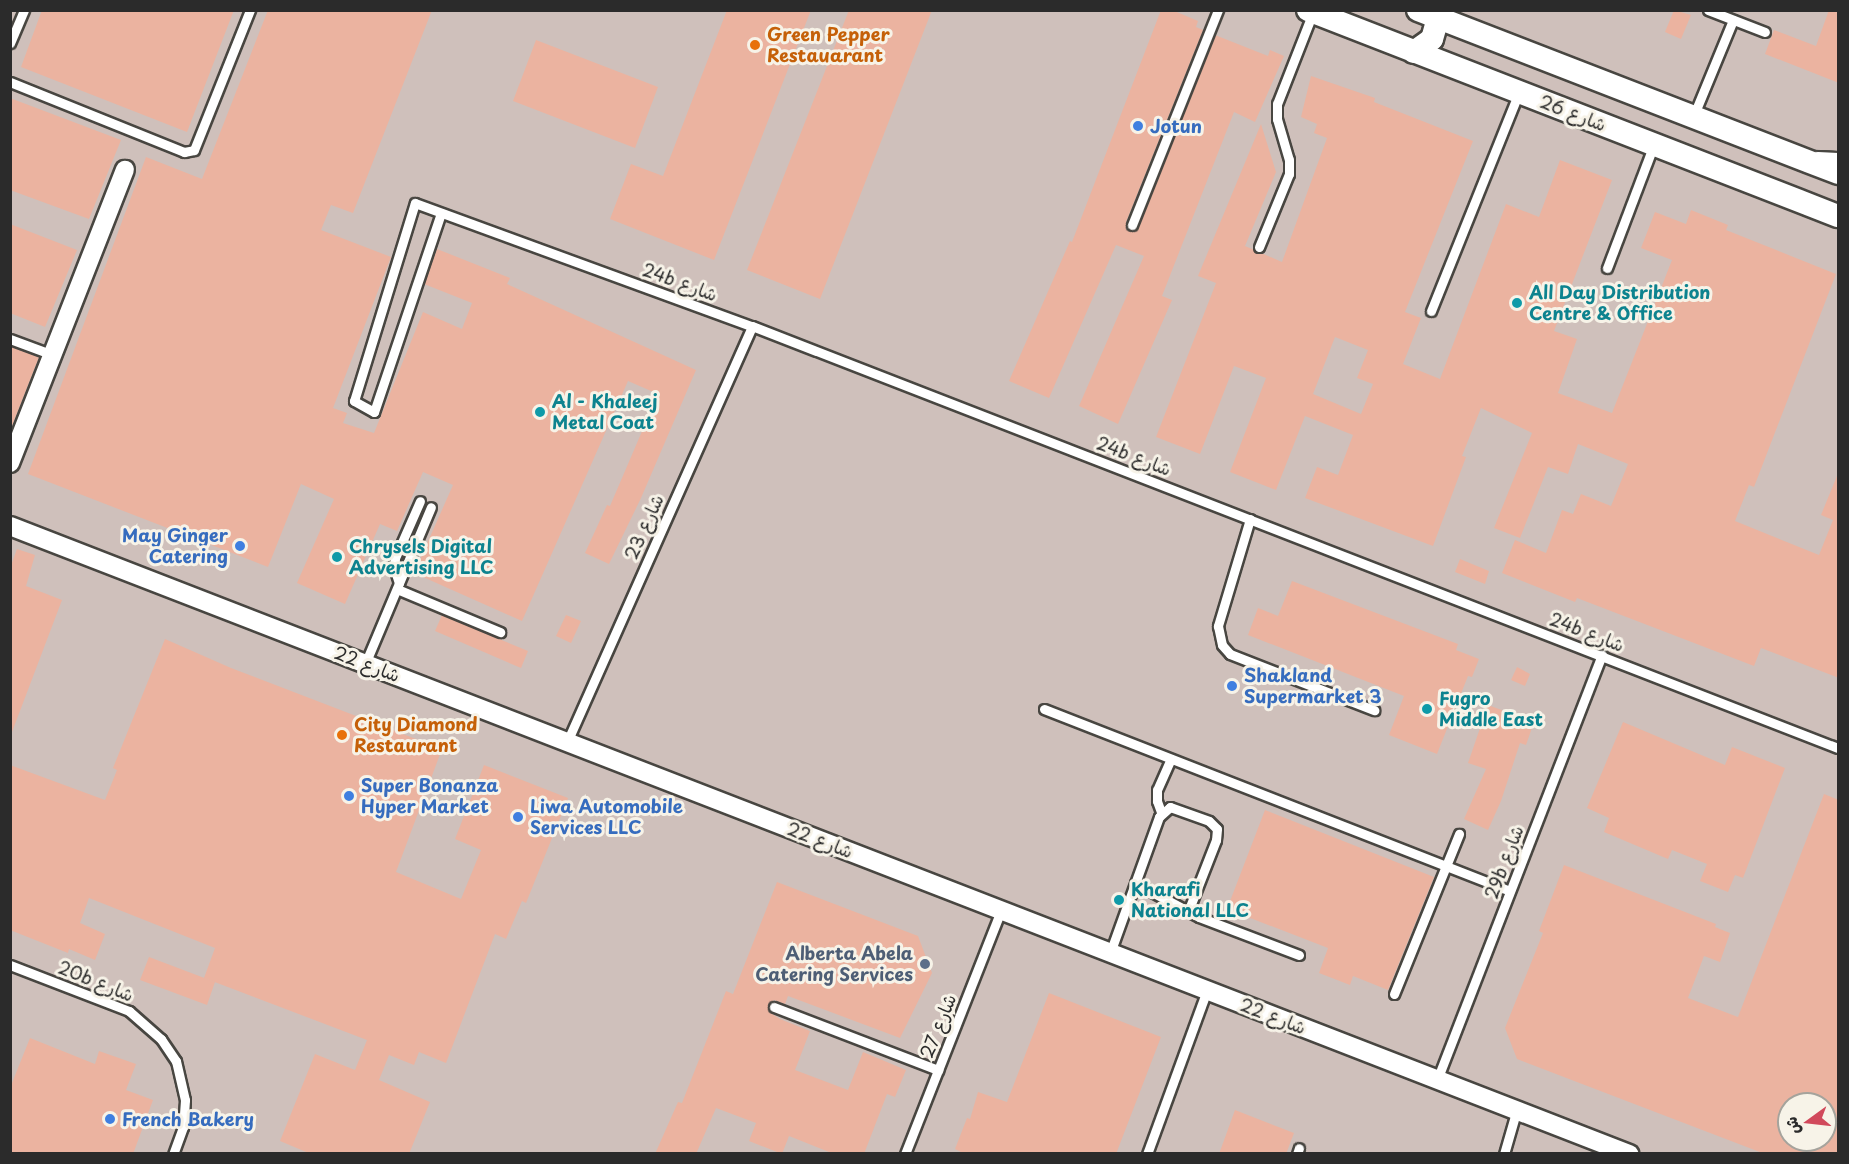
<!DOCTYPE html>
<html>
<head>
<meta charset="utf-8">
<style>
	body { margin:0 }
	#map { position:relative; width:1849px; height:1164px; overflow:hidden; background:#ede0c0; font-family:"Playpen Sans","Playpen Sans Arabic",sans-serif }
	div>[style] { position:absolute }
	[style*='--x'] { left:calc(var(--x)*1px); top:calc(var(--y)*1px); width:calc(var(--w)*1px); rotate:calc(var(--a)*1deg) }
	.industrial>* { inset:0; background:#cfc0bb }
	.building>* { inset:0; background:#ebb3a0 }
	.roads { filter:drop-shadow(2px 0 #484641) drop-shadow(-2px 0 #484641) drop-shadow(0 2px #484641) drop-shadow(0 -2px #484641) }
	.service>* { height:9px; margin:-4.5px; padding:0 4.5px; transform-origin:4.5px; border-radius:4.5px; background:#fff }
	.minor>* { height:18px; margin:-9px; padding:0 9px; transform-origin:9px; border-radius:9px; background:#fff }
	.tertiary>* { height:22px; margin:-11px; padding:0 11px; transform-origin:11px; border-radius:11px; background:#fff }
	.dots>* { width:16px; height:16px; translate:-50% -50%; box-sizing:border-box; border:3px solid #f7f3e8; border-radius:50% }
	span { translate:-50% -50%; white-space:nowrap; text-align:center; line-height:1.15; -webkit-text-stroke:6px #f7f3e8; paint-order:stroke }
	.food-label { font-size:18px; color:#c56008; font-weight:700 }
	.left { translate:0 -50%; text-align:left }
	.street-label { font-size:18px; color:#2b2b2b }
	.shop-label { font-size:18px; color:#366cbe; font-weight:700 }
	.right { translate:-100% -50%; text-align:right }
	.culture-label { font-size:18px; color:#0d838f; font-weight:700 }
	.service-label { font-size:18px; color:#4e5e75; font-weight:700 }
	.frame { position:absolute; inset:0; border:12px solid #2b2b2b; pointer-events:none }
	.north { position:absolute; left:1777px; top:1092px; width:60px; height:60px; box-sizing:border-box; background:#f7f3e8; border:2px solid #a5a39c; border-radius:50%; rotate:255deg; font-size:16px; font-weight:700; line-height:24px; text-align:center; color:#2b2b2b }
	.north::after { content:''; display:block; margin:auto; width:21px; height:27px; background:#d1495b; clip-path:polygon(50% 0,100% 100%,50% 72%,0 100%) }
</style>
</head>
<body>
<div id="map">
	<div class="industrial">
		<i style="clip-path:polygon(evenodd,10px 11px,1838px 11px,1838px 1153px,11px 1153px,10px 11px,1789px 1104px,1825px 1104px,1825px 1140px,1789px 1140px,1789px 1104px)"></i>
	</div>
	<div class="building">
		<i style="clip-path:polygon(42px 10px,234px 10px,187px 132px,21px 67px)"></i>
		<i style="clip-path:polygon(268px 10px,432px 10px,353px 213px,331px 205px,321px 230px,391px 257px,333px 408px,347px 413px,343px 423px,374px 433px,423px 312px,462px 329px,472px 303px,424px 284px,437px 249px,510px 278px,507px 284px,696px 370px,641px 498px,609px 564px,585px 553px,607px 505px,610px 506px,658px 394px,628px 381px,522px 621px,414px 573px,453px 485px,423px 472px,397px 531px,380px 524px,345px 604px,297px 583px,334px 499px,301px 484px,268px 567px,28px 474px,146px 157px,202px 179px)"></i>
		<i style="clip-path:polygon(727px 10px,811px 10px,714px 260px,610px 219px,631px 164px,663px 176px)"></i>
		<i style="clip-path:polygon(849px 10px,932px 10px,820px 299px,747px 270px)"></i>
		<i style="clip-path:polygon(1161px 10px,1172px 10px,1198px 21px,1196px 27px,1203px 30px,1126px 222px,1126px 229px,1130px 231px,1138px 228px,1215px 35px,1268px 56px,1270px 50px,1284px 56px,1255px 122px,1234px 112px,1162px 296px,1172px 300px,1118px 424px,1079px 406px,1144px 256px,1116px 245px,1049px 398px,1009px 381px,1070px 241px,1072px 242px)"></i>
		<i style="clip-path:polygon(1674px 10px,1691px 15px,1681px 39px,1665px 32px)"></i>
		<i style="clip-path:polygon(1829px 10px,1839px 10px,1839px 83px,1765px 54px,1774px 30px,1816px 46px)"></i>
		<i style="clip-path:polygon(536px 40px,658px 87px,635px 148px,513px 101px)"></i>
		<i style="clip-path:polygon(evenodd,1311px 76px,1375px 98px,1374px 102px,1473px 141px,1405px 312px,1421px 318px,1403px 364px,1440px 379px,1506px 204px,1539px 217px,1560px 160px,1612px 180px,1554px 331px,1577px 339px,1558px 393px,1612px 413px,1672px 260px,1641px 248px,1655px 212px,1686px 224px,1691px 210px,1728px 225px,1726px 230px,1836px 274px,1754px 487px,1749px 485px,1735px 521px,1819px 555px,1833px 520px,1821px 515px,1839px 471px,1839px 678px,1761px 648px,1754px 666px,1577px 598px,1575px 602px,1502px 573px,1515px 540px,1546px 553px,1562px 510px,1573px 514px,1581px 494px,1611px 506px,1628px 464px,1578px 444px,1568px 474px,1548px 467px,1520px 538px,1494px 528px,1532px 433px,1481px 408px,1462px 456px,1466px 457px,1433px 546px,1305px 498px,1317px 467px,1338px 475px,1353px 435px,1305px 416px,1276px 490px,1230px 472px,1266px 378px,1234px 366px,1200px 454px,1156px 437px,1216px 283px,1198px 276px,1261px 124px,1276px 172px,1245px 246px,1282px 262px,1327px 138px,1314px 133px,1317px 124px,1301px 117px,1311px 76px,1335px 337px,1368px 350px,1357px 378px,1373px 384px,1361px 414px,1313px 394px,1335px 337px)"></i>
		<i style="clip-path:polygon(10px 98px,121px 140px,89px 219px,10px 190px)"></i>
		<i style="clip-path:polygon(10px 224px,77px 250px,45px 327px,10px 313px)"></i>
		<i style="clip-path:polygon(10px 346px,39px 357px,10px 431px)"></i>
		<i style="clip-path:polygon(17px 549px,35px 555px,26px 586px,62px 600px,12px 732px,10px 568px)"></i>
		<i style="clip-path:polygon(1460px 559px,1489px 571px,1485px 584px,1455px 572px)"></i>
		<i style="clip-path:polygon(1292px 581px,1458px 644px,1456px 650px,1479px 659px,1472px 677px,1468px 676px,1437px 754px,1389px 735px,1404px 696px,1248px 635px,1258px 608px,1278px 616px)"></i>
		<i style="clip-path:polygon(442px 615px,528px 651px,521px 668px,435px 631px)"></i>
		<i style="clip-path:polygon(566px 615px,581px 621px,571px 643px,556px 636px)"></i>
		<i style="clip-path:polygon(165px 639px,231px 668px,442px 749px,396px 872px,461px 899px,481px 850px,455px 839px,484px 765px,568px 798px,526px 903px,522px 901px,506px 939px,495px 934px,446px 1063px,419px 1052px,414px 1065px,389px 1055px,379px 1080px,430px 1102px,409px 1154px,311px 1154px,280px 1141px,315px 1054px,355px 1070px,367px 1040px,204px 978px,215px 948px,89px 898px,80px 923px,105px 934px,95px 960px,69px 949px,68px 953px,10px 930px,10px 765px,105px 800px,117px 770px,113px 768px)"></i>
		<i style="clip-path:polygon(1517px 667px,1530px 674px,1525px 686px,1511px 680px)"></i>
		<i style="clip-path:polygon(1488px 705px,1534px 722px,1526px 745px,1520px 743px,1501px 801px,1488px 830px,1464px 819px,1486px 769px,1468px 763px)"></i>
		<i style="clip-path:polygon(1623px 722px,1725px 765px,1732px 747px,1785px 768px,1743px 878px,1735px 875px,1728px 892px,1700px 881px,1707px 864px,1672px 850px,1668px 859px,1604px 832px,1609px 818px,1587px 808px)"></i>
		<i style="clip-path:polygon(evenodd,1824px 794px,1839px 800px,1839px 1154px,1765px 1154px,1517px 1059px,1505px 1028px,1543px 933px,1539px 931px,1564px 865px,1716px 924px,1715px 927px,1730px 933px,1720px 962px,1704px 956px,1688px 998px,1738px 1017px,1824px 794px,1789px 1104px,1825px 1104px,1825px 1140px,1789px 1140px,1789px 1104px)"></i>
		<i style="clip-path:polygon(1265px 810px,1434px 877px,1388px 990px,1353px 976px,1350px 985px,1319px 973px,1328px 948px,1227px 909px)"></i>
		<i style="clip-path:polygon(777px 882px,918px 936px,932px 973px,900px 1038px,788px 996px,785px 1004px,774px 1000px,768px 1005px,769px 1012px,780px 1019px,810px 1031px,795px 1070px,848px 1090px,863px 1052px,906px 1070px,895px 1097px,887px 1094px,864px 1154px,834px 1154px,789px 1136px,782px 1154px,749px 1141px,756px 1123px,716px 1108px,696px 1154px,655px 1154px,678px 1102px,682px 1103px,726px 991px,733px 994px)"></i>
		<i style="clip-path:polygon(149px 957px,215px 982px,207px 1005px,140px 980px)"></i>
		<i style="clip-path:polygon(1049px 993px,1161px 1037px,1116px 1154px,965px 1154px,955px 1149px,967px 1118px,970px 1119px,978px 1092px,1007px 1102px)"></i>
		<i style="clip-path:polygon(30px 1038px,95px 1064px,99px 1051px,136px 1064px,126px 1090px,153px 1100px,133px 1154px,10px 1154px,10px 1088px)"></i>
		<i style="clip-path:polygon(1235px 1110px,1294px 1133px,1286px 1154px,1219px 1154px)"></i>
	</div>
	<div class="roads">
		<div class="service">
			<i style="--x:1708;--y:10;--w:61;--a:21.1"></i>
			<i style="--x:10;--y:43;--w:36;--a:-67"></i>
			<i style="--x:10;--y:82;--w:188;--a:21.9"></i>
			<i style="--x:184;--y:152;--w:10;--a:-11"></i>
			<i style="--x:194;--y:150;--w:151;--a:-68.2"></i>
			<i style="--x:1693;--y:117;--w:105;--a:-67.6"></i>
			<i style="--x:1817;--y:156;--w:21;--a:3"></i>
			<i style="--x:441;--y:213;--w:210;--a:108.6"></i>
			<i style="--x:374;--y:412;--w:23;--a:-151"></i>
			<i style="--x:354;--y:401;--w:207;--a:-72.9"></i>
			<i style="--x:415;--y:203;--w:359;--a:20.1"></i>
			<i style="--x:752;--y:326;--w:1165;--a:21.24"></i>
			<i style="--x:1132;--y:225;--w:232;--a:-68.2"></i>
			<i style="--x:1259;--y:247;--w:79;--a:-67.7"></i>
			<i style="--x:1289;--y:174;--w:14;--a:-90"></i>
			<i style="--x:1289;--y:160;--w:43;--a:-106.3"></i>
			<i style="--x:1277;--y:119;--w:15;--a:-90"></i>
			<i style="--x:1277;--y:104;--w:99;--a:-68.6"></i>
			<i style="--x:1607;--y:268;--w:133;--a:-69.2"></i>
			<i style="--x:1431;--y:311;--w:236;--a:-68.1"></i>
			<i style="--x:10;--y:339;--w:46;--a:20.4"></i>
			<i style="--x:1250;--y:519;--w:112;--a:106.7"></i>
			<i style="--x:1218;--y:626;--w:19;--a:78"></i>
			<i style="--x:1222;--y:645;--w:12;--a:48"></i>
			<i style="--x:1230;--y:654;--w:155;--a:21.3"></i>
			<i style="--x:399;--y:583;--w:16;--a:-108"></i>
			<i style="--x:394;--y:568;--w:10;--a:-84"></i>
			<i style="--x:395;--y:558;--w:62;--a:-66.3"></i>
			<i style="--x:397;--y:589;--w:112;--a:22.7"></i>
			<i style="--x:365;--y:664;--w:170;--a:-67.2"></i>
			<i style="--x:1044;--y:709;--w:500;--a:21.33"></i>
			<i style="--x:567;--y:742;--w:455;--a:-66"></i>
			<i style="--x:1161;--y:812;--w:12;--a:-110"></i>
			<i style="--x:1157;--y:801;--w:11;--a:-90"></i>
			<i style="--x:1157;--y:790;--w:34;--a:-66"></i>
			<i style="--x:1135;--y:883;--w:72;--a:28"></i>
			<i style="--x:1199;--y:917;--w:107;--a:20.8"></i>
			<i style="--x:1110;--y:953;--w:145;--a:-70.2"></i>
			<i style="--x:1159;--y:817;--w:15;--a:-42"></i>
			<i style="--x:1170;--y:807;--w:41;--a:19.7"></i>
			<i style="--x:1209;--y:821;--w:11;--a:45"></i>
			<i style="--x:1217;--y:829;--w:11;--a:95"></i>
			<i style="--x:1216;--y:840;--w:77;--a:111.3"></i>
			<i style="--x:10;--y:965;--w:128;--a:21.1"></i>
			<i style="--x:129;--y:1011;--w:43;--a:41.2"></i>
			<i style="--x:161;--y:1039;--w:27;--a:56"></i>
			<i style="--x:176;--y:1061;--w:40;--a:77"></i>
			<i style="--x:185;--y:1100;--w:27;--a:94"></i>
			<i style="--x:183;--y:1127;--w:29;--a:110"></i>
			<i style="--x:1394;--y:994;--w:173;--a:-67.9"></i>
			<i style="--x:774;--y:1007;--w:176;--a:21"></i>
			<i style="--x:1437;--y:1080;--w:456;--a:-68.8"></i>
			<i style="--x:905;--y:1154;--w:262;--a:-68.5"></i>
			<i style="--x:1147;--y:1154;--w:175;--a:-69.9"></i>
			<i style="--x:1297;--y:1154;--w:6;--a:-72"></i>
			<i style="--x:1504;--y:1154;--w:47;--a:-73.9"></i>
		</div>
		<div class="minor">
			<i style="--x:10;--y:463;--w:315;--a:-68.6"></i>
			<i style="--x:10;--y:526;--w:1737;--a:21.2"></i>
		</div>
		<div class="tertiary">
			<i style="--x:1308;--y:10;--w:569;--a:21.24"></i>
			<i style="--x:1418;--y:10;--w:451;--a:21.2"></i>
			<i style="--x:1414;--y:52;--w:22;--a:-36"></i>
			<i style="--x:1432;--y:39;--w:22;--a:-74"></i>
		</div>
	</div>
	<div class="dots">
		<i style="left:755px;top:45px;background:#e8710a"></i>
		<i style="left:1138px;top:126px;background:#3f7fe0"></i>
		<i style="left:1517px;top:303px;background:#0f9aa8"></i>
		<i style="left:540px;top:412px;background:#0f9aa8"></i>
		<i style="left:240px;top:546px;background:#3f7fe0"></i>
		<i style="left:337px;top:557px;background:#0f9aa8"></i>
		<i style="left:1232px;top:686px;background:#3f7fe0"></i>
		<i style="left:1427px;top:709px;background:#0f9aa8"></i>
		<i style="left:342px;top:735px;background:#e8710a"></i>
		<i style="left:349px;top:796px;background:#3f7fe0"></i>
		<i style="left:518px;top:817px;background:#3f7fe0"></i>
		<i style="left:1119px;top:900px;background:#0f9aa8"></i>
		<i style="left:925px;top:964px;background:#5c6f8a"></i>
		<i style="left:110px;top:1119px;background:#3f7fe0"></i>
	</div>
	<div class="food-label">
		<span class="left" style="left:767px;top:45px">Green Pepper<br>Restauarant</span>
		<span class="left" style="left:354px;top:735px">City Diamond<br>Restaurant</span>
	</div>
	<div class="street-label">
		<span style="left:1573px;top:113px;rotate:21deg">شارع 26</span>
		<span style="left:680px;top:282px;rotate:20deg">24b شارع</span>
		<span style="left:1134px;top:456px;rotate:21deg">24b شارع</span>
		<span style="left:644px;top:527px;rotate:-66deg">شارع 23</span>
		<span style="left:1587px;top:632px;rotate:21deg">24b شارع</span>
		<span style="left:367px;top:664px;rotate:21deg">شارع 22</span>
		<span style="left:820px;top:840px;rotate:21deg">شارع 22</span>
		<span style="left:1504px;top:862px;rotate:-69deg">29b شارع</span>
		<span style="left:96px;top:981px;rotate:22deg">20b شارع</span>
		<span style="left:1273px;top:1016px;rotate:21deg">شارع 22</span>
		<span style="left:938px;top:1026px;rotate:-68deg">شارع 27</span>
	</div>
	<div class="shop-label">
		<span class="left" style="left:1150px;top:126px">Jotun</span>
		<span class="right" style="left:228px;top:546px">May Ginger<br>Catering</span>
		<span class="left" style="left:1244px;top:686px">Shakland<br>Supermarket 3</span>
		<span class="left" style="left:361px;top:796px">Super Bonanza<br>Hyper Market</span>
		<span class="left" style="left:530px;top:817px">Liwa Automobile<br>Services LLC</span>
		<span class="left" style="left:122px;top:1119px">French Bakery</span>
	</div>
	<div class="culture-label">
		<span class="left" style="left:1529px;top:303px">All Day Distribution<br>Centre &amp; Office</span>
		<span class="left" style="left:552px;top:412px">Al - Khaleej<br>Metal Coat</span>
		<span class="left" style="left:349px;top:557px">Chrysels Digital<br>Advertising LLC</span>
		<span class="left" style="left:1439px;top:709px">Fugro<br>Middle East</span>
		<span class="left" style="left:1131px;top:900px">Kharafi<br>National LLC</span>
	</div>
	<div class="service-label">
		<span class="right" style="left:913px;top:964px">Alberta Abela<br>Catering Services</span>
	</div>
	<div class="frame"></div>
	<div class="north">ش</div>
</div>
</body>
</html>
